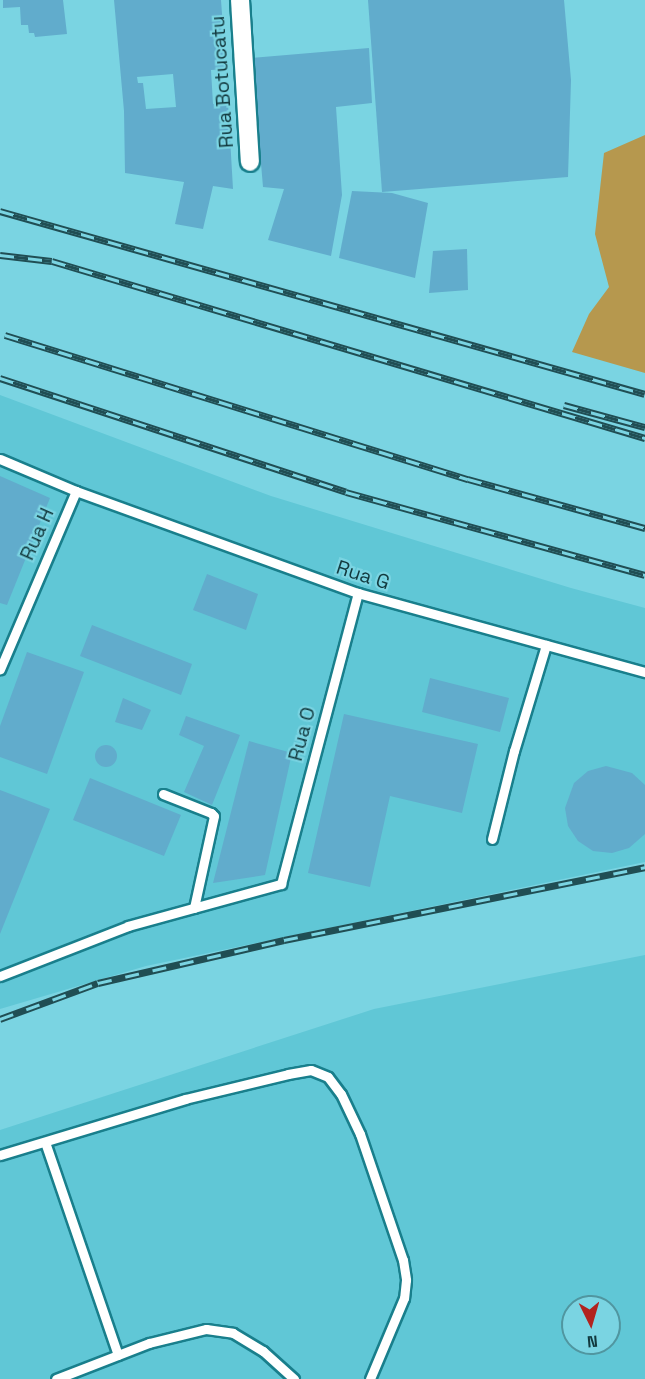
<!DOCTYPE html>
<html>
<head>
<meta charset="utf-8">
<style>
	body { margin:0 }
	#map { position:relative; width:645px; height:1379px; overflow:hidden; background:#7ad4e2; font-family:"Space Grotesk",sans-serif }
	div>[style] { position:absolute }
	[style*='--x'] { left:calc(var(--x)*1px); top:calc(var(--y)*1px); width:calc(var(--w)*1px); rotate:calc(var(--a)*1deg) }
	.built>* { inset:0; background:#60c7d6 }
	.green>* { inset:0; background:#b6984e }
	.building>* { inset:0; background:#61accc }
	.round { border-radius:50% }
	.roads { filter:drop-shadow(2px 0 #197f8c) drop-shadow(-2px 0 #197f8c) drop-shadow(0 2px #197f8c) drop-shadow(0 -2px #197f8c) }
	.service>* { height:9px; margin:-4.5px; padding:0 4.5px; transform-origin:4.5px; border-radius:4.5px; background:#fff }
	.minor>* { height:18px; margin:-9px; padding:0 9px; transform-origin:9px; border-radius:9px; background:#fff }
	.rail>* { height:7px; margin-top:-3.5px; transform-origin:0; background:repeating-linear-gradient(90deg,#7ad4e2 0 14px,#204e54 0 28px); box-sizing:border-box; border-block:2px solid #204e54 }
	span { translate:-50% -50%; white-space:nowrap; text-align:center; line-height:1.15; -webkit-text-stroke:4.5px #7ad4e2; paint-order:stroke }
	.street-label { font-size:20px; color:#12393e }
	.north { position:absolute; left:561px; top:1295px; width:60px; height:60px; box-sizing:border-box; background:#7ad4e2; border:2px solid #5096a0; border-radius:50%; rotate:175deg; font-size:16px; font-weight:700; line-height:24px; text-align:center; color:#12393e }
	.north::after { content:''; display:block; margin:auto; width:21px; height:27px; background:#b2231e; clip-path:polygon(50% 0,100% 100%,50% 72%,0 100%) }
</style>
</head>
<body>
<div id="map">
	<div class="built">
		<i style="clip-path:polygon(0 395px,271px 496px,571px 588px,645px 608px,645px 862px,146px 966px,0 1009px)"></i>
		<i style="clip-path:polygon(evenodd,645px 955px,645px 1379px,0 1379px,0 1130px,374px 1009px,645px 955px,573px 1307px,609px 1307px,609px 1343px,573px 1343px,573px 1307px)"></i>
	</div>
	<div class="green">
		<i style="clip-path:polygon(645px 135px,645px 373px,572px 352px,589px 314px,609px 287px,595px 234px,604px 153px)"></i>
	</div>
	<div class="building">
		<i style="clip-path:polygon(3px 0,63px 0,67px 34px,35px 37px,34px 33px,29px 33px,28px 25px,21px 25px,20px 7px,3px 8px)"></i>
		<i style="clip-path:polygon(evenodd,114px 0,221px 0,226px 69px,211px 70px,213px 104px,228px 103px,233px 189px,213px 186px,203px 229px,175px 224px,184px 182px,125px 173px,124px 111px,114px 0,173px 74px,176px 107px,146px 109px,143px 83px,138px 83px,137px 77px,173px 74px)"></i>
		<i style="clip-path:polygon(368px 0,564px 0,571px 80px,568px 177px,382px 192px)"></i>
		<i style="clip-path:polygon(369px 48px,372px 103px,336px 107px,342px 195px,331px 256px,268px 240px,284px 189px,263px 187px,252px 58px)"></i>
		<i style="clip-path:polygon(352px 191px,392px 193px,428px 203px,415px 278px,339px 258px)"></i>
		<i style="clip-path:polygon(467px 249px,468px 290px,429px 293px,433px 251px)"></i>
		<i style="clip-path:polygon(0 476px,50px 498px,7px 605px,0 603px)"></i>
		<i style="clip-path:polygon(207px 574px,258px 594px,246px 630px,193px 610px)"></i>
		<i style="clip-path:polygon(92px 625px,192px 664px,181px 695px,80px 656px)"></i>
		<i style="clip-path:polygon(27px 652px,84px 672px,47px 774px,0 757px,0 726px)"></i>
		<i style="clip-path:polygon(430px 678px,509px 698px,500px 732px,422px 712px)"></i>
		<i style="clip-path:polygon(123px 698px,151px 710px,142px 730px,115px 722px)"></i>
		<i style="clip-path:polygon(344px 714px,478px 744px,462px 813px,390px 796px,370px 887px,308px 873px)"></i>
		<i style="clip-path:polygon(186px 716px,240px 735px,212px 805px,184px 792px,204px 746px,179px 735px)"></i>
		<i style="clip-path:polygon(249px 741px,292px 753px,265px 875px,213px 883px)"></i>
		<i class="round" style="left:95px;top:745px;width:22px;height:22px"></i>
		<i style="clip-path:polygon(606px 766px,632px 773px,645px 785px,645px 834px,629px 848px,612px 853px,593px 851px,578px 841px,568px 826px,565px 808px,574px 783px,588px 771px)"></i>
		<i style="clip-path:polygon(90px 778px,181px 815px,164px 856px,73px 820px)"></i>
		<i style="clip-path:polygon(0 790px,50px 809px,0 934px)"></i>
	</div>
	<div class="roads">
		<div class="service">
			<i style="--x:0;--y:459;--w:82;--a:22.8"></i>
			<i style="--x:76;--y:491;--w:194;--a:113.1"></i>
			<i style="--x:76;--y:491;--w:300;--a:19.9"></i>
			<i style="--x:358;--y:593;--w:298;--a:15.4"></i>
			<i style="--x:163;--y:794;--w:52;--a:21.6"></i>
			<i style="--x:211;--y:813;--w:4;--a:45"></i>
			<i style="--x:214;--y:816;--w:94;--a:102.3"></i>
			<i style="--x:492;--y:839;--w:91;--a:-76"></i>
			<i style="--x:514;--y:751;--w:111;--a:-73.2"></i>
			<i style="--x:0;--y:976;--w:137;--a:-21.3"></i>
			<i style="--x:128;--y:926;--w:159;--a:-15.4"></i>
			<i style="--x:281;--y:884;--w:301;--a:-75.2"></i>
			<i style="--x:45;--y:1142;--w:225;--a:71.1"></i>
			<i style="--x:0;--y:1155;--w:193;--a:-16.8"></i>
			<i style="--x:185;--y:1099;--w:106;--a:-13.6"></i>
			<i style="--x:288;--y:1074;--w:23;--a:-10"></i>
			<i style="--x:311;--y:1070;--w:18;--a:22"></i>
			<i style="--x:328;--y:1077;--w:21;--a:53"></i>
			<i style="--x:341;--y:1094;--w:44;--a:64.6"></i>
			<i style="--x:360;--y:1134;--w:133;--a:71.2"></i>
			<i style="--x:403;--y:1260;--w:20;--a:81"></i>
			<i style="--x:406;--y:1280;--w:18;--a:96"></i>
			<i style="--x:404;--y:1298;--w:88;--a:112.8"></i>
			<i style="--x:56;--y:1379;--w:100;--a:-21.2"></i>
			<i style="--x:149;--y:1343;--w:59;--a:-13.8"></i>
			<i style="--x:206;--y:1329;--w:27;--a:8"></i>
			<i style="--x:233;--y:1333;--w:35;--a:31"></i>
			<i style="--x:263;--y:1351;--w:42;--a:42.1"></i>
		</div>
		<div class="minor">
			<i style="--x:240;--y:0;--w:162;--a:86.5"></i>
		</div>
	</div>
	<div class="rail">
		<i style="--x:0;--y:211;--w:670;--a:15.84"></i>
		<i style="--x:0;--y:255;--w:52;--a:6.6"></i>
		<i style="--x:52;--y:261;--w:619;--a:16.62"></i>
		<i style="--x:5;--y:335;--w:485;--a:17.3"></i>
		<i style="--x:468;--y:479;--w:184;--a:15.5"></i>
		<i style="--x:0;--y:378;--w:364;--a:18.2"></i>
		<i style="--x:346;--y:492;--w:310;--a:15.5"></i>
		<i style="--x:564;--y:405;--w:84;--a:15.2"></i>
		<i style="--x:0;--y:1019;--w:104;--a:-20.2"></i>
		<i style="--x:98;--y:983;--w:191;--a:-13"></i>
		<i style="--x:284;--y:940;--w:368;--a:-11.4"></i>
	</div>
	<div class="street-label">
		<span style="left:222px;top:82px;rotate:-94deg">Rua Botucatu</span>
		<span style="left:37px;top:534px;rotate:-66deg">Rua H</span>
		<span style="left:363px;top:575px;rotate:18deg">Rua G</span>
		<span style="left:302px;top:734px;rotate:-75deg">Rua O</span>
	</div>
	<div class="north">N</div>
</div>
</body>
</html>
